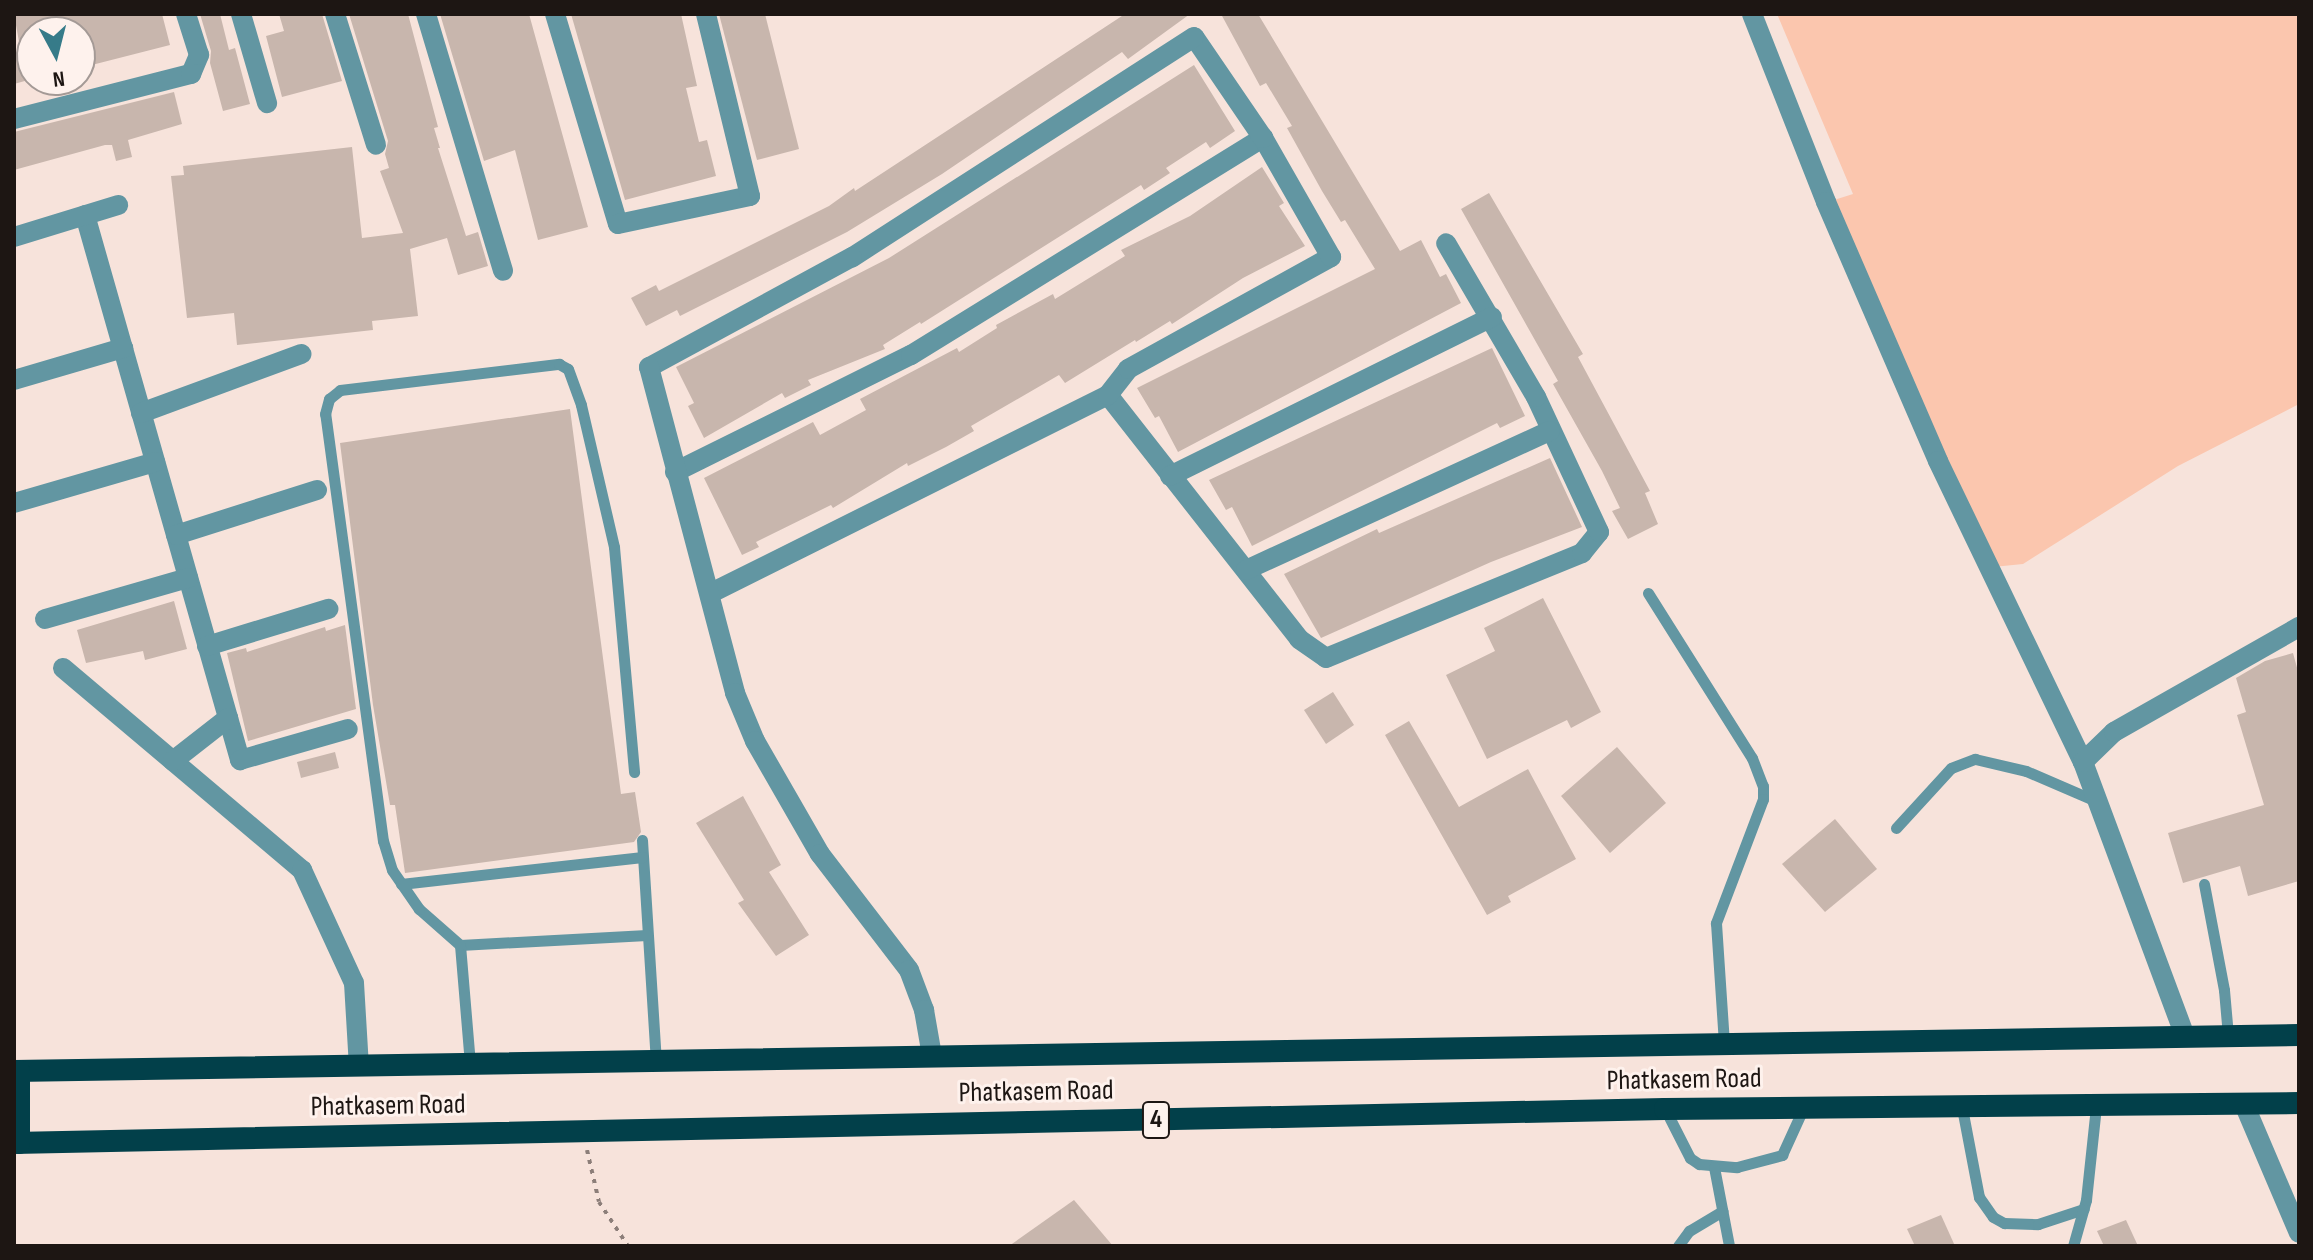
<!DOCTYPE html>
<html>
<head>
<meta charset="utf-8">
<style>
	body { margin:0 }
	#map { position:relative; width:2313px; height:1260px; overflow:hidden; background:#f7e3db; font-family:"Sofia Sans Condensed",sans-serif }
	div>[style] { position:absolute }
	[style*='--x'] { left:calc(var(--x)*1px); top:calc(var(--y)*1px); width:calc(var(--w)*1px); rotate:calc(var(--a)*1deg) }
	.green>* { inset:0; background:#fbc6ae }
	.building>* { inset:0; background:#c8b6ad }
	.path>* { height:4px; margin-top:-2px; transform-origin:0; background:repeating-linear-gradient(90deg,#8c7e79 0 4px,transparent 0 10px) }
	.service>* { height:11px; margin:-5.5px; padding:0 5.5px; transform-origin:5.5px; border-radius:5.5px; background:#6296a2 }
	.minor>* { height:20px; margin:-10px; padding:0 10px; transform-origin:10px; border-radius:10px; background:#6296a2 }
	.trunk>* { height:22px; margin:-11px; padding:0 11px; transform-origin:11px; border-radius:11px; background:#02404a }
	span { translate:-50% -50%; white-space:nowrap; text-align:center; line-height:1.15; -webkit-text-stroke:6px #fef2ed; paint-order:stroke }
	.shield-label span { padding:2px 6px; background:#fef2ed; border:2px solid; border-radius:6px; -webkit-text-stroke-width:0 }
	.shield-label { font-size:26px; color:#1d1613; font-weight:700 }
	.street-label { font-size:28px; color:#1d1613 }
	.frame { position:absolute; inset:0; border:16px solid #1d1613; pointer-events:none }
	.north { position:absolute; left:16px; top:16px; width:80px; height:80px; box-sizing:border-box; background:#fef2ed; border:2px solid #a49a96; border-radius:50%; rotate:173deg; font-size:22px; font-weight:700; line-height:32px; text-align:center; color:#1d1613 }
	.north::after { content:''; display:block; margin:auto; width:28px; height:36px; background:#367b89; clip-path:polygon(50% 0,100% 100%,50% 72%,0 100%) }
</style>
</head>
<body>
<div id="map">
	<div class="green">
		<i style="clip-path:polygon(1777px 14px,2299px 14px,2299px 404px,2178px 466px,2023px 564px,1983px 568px,1834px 200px,1853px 194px)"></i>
	</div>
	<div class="building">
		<i style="clip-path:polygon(14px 14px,162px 14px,170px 45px,80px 68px,80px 32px,32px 32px,32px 79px,14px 84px,14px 55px,21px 53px)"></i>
		<i style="clip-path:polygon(200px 14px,220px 14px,229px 50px,235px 48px,250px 104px,223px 111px,210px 63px,211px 51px)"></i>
		<i style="clip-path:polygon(279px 14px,322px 14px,342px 81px,282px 97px,266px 36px,284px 31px)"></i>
		<i style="clip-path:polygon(349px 14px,408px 14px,438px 127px,434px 128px,440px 148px,438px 148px,466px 236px,478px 232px,488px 266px,458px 275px,447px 238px,410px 249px,418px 316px,372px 321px,373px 330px,237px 345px,234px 313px,187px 318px,171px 176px,184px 175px,183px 166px,352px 147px,362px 238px,403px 233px,380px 171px,389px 168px,385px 154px,388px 141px)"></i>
		<i style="clip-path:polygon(440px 14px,529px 14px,588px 227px,538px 240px,515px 150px,484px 161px)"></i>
		<i style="clip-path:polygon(571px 14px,681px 14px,697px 86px,686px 88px,699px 142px,707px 140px,716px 176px,625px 200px)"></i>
		<i style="clip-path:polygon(719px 14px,765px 14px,799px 149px,757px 160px)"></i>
		<i style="clip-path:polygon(1125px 14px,1190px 14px,1128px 59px,1122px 52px,942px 174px,847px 232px,680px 316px,677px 310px,646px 326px,631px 298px,656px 285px,659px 291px,829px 206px,854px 188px,855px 191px)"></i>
		<i style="clip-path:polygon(1221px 14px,1258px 14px,1400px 251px,1421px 240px,1440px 277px,1446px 274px,1461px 303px,1178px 452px,1159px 416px,1155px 418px,1137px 388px,1375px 269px,1345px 220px,1341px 222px,1322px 191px,1287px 128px,1292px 126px,1266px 83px,1260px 86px)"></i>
		<i style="clip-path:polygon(1194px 65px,1235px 131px,1210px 148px,1206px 142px,1166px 168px,1170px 173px,1144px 190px,1141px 185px,921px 324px,920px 322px,883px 345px,885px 349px,808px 380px,811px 385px,785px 398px,782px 393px,704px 438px,688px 406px,694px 403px,676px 367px,889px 258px)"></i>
		<i style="clip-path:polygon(174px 92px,182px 124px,128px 140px,132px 157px,116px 161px,112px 145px,105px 145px,14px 170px,14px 132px)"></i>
		<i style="clip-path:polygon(1262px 167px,1284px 203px,1279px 206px,1305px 246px,1243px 278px,1172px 324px,1170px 321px,1136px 342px,1135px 340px,1065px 383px,1059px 375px,971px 426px,974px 431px,946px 447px,908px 466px,907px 463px,833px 508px,831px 505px,756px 542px,759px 547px,742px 555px,704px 478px,813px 422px,820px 435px,866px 410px,860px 399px,957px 348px,959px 352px,997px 328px,996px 325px,1053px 294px,1055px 299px,1125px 256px,1121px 250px,1190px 216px)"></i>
		<i style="clip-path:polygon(1489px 193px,1583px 354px,1578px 357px,1650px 491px,1645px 493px,1658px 524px,1628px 539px,1612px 511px,1620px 508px,1602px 471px,1553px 384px,1558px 381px,1461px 209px)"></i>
		<i style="clip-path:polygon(1492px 348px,1525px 416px,1500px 428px,1497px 423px,1252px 546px,1232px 507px,1226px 510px,1209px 480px)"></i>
		<i style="clip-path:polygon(570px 409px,621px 794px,635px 792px,641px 832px,634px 842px,405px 873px,395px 805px,390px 805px,373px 705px,340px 443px)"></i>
		<i style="clip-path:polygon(1550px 458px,1582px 527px,1491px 562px,1321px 638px,1284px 574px,1377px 529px,1379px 533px)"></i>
		<i style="clip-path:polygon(1543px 598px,1601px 712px,1571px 728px,1567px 720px,1487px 759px,1446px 675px,1495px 651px,1484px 628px)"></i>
		<i style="clip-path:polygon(174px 601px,187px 649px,145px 660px,143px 651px,86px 663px,77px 630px)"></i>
		<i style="clip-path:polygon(345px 625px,356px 709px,248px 741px,227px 653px,246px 648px,247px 652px,325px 627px,326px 631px)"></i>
		<i style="clip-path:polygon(2293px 653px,2299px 675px,2299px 881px,2248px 896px,2240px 866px,2183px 883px,2168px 833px,2264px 805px,2237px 715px,2246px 712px,2236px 678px,2265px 661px)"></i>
		<i style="clip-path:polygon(1333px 692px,1354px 725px,1326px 744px,1304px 710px)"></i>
		<i style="clip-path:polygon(1409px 721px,1459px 807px,1528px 769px,1576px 859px,1508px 896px,1511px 902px,1487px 915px,1385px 735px)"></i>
		<i style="clip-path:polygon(1617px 747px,1666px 803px,1610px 853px,1561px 796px)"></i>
		<i style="clip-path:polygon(335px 752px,339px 768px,301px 778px,297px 762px)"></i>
		<i style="clip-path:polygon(743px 796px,781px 865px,769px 872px,809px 935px,776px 956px,738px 903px,744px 900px,696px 823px)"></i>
		<i style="clip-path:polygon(1835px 819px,1877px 869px,1825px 912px,1782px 864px)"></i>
		<i style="clip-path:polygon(1074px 1200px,1113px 1246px,1009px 1246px)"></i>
		<i style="clip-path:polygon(1941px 1215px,1955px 1246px,1915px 1246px,1907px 1229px)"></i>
		<i style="clip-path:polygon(2126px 1220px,2138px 1246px,2104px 1246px,2097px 1231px)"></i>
	</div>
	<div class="path">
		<i style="--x:587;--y:1150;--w:53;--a:77"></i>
		<i style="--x:599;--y:1202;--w:53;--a:56.6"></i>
	</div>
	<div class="service">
		<i style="--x:1648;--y:593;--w:195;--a:57.8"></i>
		<i style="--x:1752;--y:758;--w:30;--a:69"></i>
		<i style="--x:1763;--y:786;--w:13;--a:90"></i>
		<i style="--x:1763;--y:799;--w:133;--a:110.8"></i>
		<i style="--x:1716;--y:923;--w:120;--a:86.2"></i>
		<i style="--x:1896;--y:828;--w:81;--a:-47.5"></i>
		<i style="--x:1951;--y:768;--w:26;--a:-21"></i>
		<i style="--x:1975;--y:759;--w:52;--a:13.2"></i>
		<i style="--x:2026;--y:771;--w:76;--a:23.2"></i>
		<i style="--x:642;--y:840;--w:221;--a:86.4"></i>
		<i style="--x:401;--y:884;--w:243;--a:-6.4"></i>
		<i style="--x:2204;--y:884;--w:108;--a:79.3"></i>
		<i style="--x:2224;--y:990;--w:46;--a:85"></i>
		<i style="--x:460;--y:945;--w:187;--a:-3.1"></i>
		<i style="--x:470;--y:1064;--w:119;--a:-94.8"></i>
		<i style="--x:460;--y:945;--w:55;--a:-138.7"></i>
		<i style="--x:419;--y:909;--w:47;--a:-124.7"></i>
		<i style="--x:392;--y:870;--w:30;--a:-107"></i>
		<i style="--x:383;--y:841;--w:431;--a:-97.7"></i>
		<i style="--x:325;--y:414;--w:16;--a:-75"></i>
		<i style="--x:329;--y:399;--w:14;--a:-39"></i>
		<i style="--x:340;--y:390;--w:221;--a:-6.8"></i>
		<i style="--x:559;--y:364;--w:10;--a:29"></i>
		<i style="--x:568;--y:369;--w:38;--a:70"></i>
		<i style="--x:581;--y:405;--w:146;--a:76.9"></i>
		<i style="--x:614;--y:547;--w:226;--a:84.9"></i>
		<i style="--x:1962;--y:1108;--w:91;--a:79.2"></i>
		<i style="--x:1979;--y:1197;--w:24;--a:55"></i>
		<i style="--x:1993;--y:1217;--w:13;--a:29"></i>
		<i style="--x:2004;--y:1223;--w:34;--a:2"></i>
		<i style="--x:2038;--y:1224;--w:48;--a:-18.1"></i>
		<i style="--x:1665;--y:1109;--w:55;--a:63"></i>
		<i style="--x:1690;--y:1158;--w:11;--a:34"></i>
		<i style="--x:1699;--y:1164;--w:38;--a:5"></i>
		<i style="--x:1737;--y:1167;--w:47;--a:-14.9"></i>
		<i style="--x:1782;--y:1155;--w:51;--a:-65.5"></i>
		<i style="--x:1714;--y:1167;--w:80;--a:79.2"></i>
		<i style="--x:1678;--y:1246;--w:19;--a:-54"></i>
		<i style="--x:1689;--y:1231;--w:39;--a:-31"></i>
		<i style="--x:2073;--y:1246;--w:48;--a:-74.2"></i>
		<i style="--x:2086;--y:1200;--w:95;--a:-83.9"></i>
	</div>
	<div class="minor">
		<i style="--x:241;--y:14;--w:93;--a:73.7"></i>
		<i style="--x:335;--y:14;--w:137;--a:72.6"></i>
		<i style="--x:426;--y:14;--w:268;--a:73.3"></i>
		<i style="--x:555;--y:14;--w:219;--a:73.3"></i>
		<i style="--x:618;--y:224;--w:135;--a:-12"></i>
		<i style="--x:750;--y:196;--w:187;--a:-103.6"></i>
		<i style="--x:1752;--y:14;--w:202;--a:68.5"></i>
		<i style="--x:1826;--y:202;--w:282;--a:66.6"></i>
		<i style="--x:1938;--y:461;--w:334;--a:64.3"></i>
		<i style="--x:2083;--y:762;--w:293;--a:69.6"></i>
		<i style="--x:14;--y:119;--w:183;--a:-14.3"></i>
		<i style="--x:191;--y:74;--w:21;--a:-67"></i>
		<i style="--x:199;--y:55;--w:43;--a:-107.6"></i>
		<i style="--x:85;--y:215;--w:567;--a:74.12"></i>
		<i style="--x:240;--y:760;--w:112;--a:-16"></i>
		<i style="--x:14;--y:237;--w:109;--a:-17.1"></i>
		<i style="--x:14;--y:380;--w:114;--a:-16.4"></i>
		<i style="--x:1108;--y:395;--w:310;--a:51.9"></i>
		<i style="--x:1299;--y:639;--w:33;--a:35"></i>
		<i style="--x:1326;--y:658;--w:277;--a:-22.3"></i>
		<i style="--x:1582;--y:553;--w:27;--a:-51"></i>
		<i style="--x:1599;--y:532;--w:149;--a:-115"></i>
		<i style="--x:1536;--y:397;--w:178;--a:-120.3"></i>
		<i style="--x:141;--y:413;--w:171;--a:-20.2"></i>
		<i style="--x:675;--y:472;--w:263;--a:-26.4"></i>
		<i style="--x:911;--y:355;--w:414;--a:-31.7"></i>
		<i style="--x:1170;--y:476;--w:359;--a:-26.3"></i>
		<i style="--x:14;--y:503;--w:147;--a:-16.2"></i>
		<i style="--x:176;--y:535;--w:148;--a:-17.7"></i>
		<i style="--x:1246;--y:570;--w:334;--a:-24.6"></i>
		<i style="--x:711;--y:593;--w:444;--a:-26.5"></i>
		<i style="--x:1108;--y:395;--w:33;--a:-52"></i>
		<i style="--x:1128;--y:369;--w:232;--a:-28.9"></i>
		<i style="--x:1331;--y:257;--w:137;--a:-119.7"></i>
		<i style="--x:1263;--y:138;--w:122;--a:-124.3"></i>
		<i style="--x:1194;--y:37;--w:407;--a:147.2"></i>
		<i style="--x:852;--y:257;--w:231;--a:151.5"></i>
		<i style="--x:649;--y:367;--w:337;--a:75.2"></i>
		<i style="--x:735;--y:693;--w:52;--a:67.4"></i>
		<i style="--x:755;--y:741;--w:130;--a:60.1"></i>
		<i style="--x:820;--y:854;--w:146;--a:52.5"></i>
		<i style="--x:909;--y:970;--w:43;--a:69.4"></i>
		<i style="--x:924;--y:1010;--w:47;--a:80.1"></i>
		<i style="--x:45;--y:619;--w:149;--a:-16"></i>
		<i style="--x:207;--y:646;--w:127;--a:-17"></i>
		<i style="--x:63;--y:668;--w:313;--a:40.2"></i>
		<i style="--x:302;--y:870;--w:124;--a:65.3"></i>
		<i style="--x:354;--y:983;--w:83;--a:86.6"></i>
		<i style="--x:173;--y:761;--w:70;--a:-38"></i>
		<i style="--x:2083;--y:762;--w:43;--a:-44.1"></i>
		<i style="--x:2114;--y:732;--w:213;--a:-29.6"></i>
		<i style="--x:2244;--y:1104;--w:140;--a:66.9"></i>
	</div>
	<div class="trunk">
		<i style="--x:14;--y:1071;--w:2285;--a:-0.9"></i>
		<i style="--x:14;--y:1143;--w:1651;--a:-1.18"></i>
		<i style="--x:1665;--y:1109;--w:634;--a:-0.54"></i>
		<i style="--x:19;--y:1143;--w:72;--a:-90"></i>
	</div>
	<div class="shield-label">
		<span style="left:1156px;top:1120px">4</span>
	</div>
	<div class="street-label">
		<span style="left:1684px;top:1080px;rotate:-1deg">Phatkasem Road</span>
		<span style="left:1036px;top:1092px;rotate:-1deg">Phatkasem Road</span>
		<span style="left:388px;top:1106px;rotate:-1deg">Phatkasem Road</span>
	</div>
	<div class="frame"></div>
	<div class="north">N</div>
</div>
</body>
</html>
